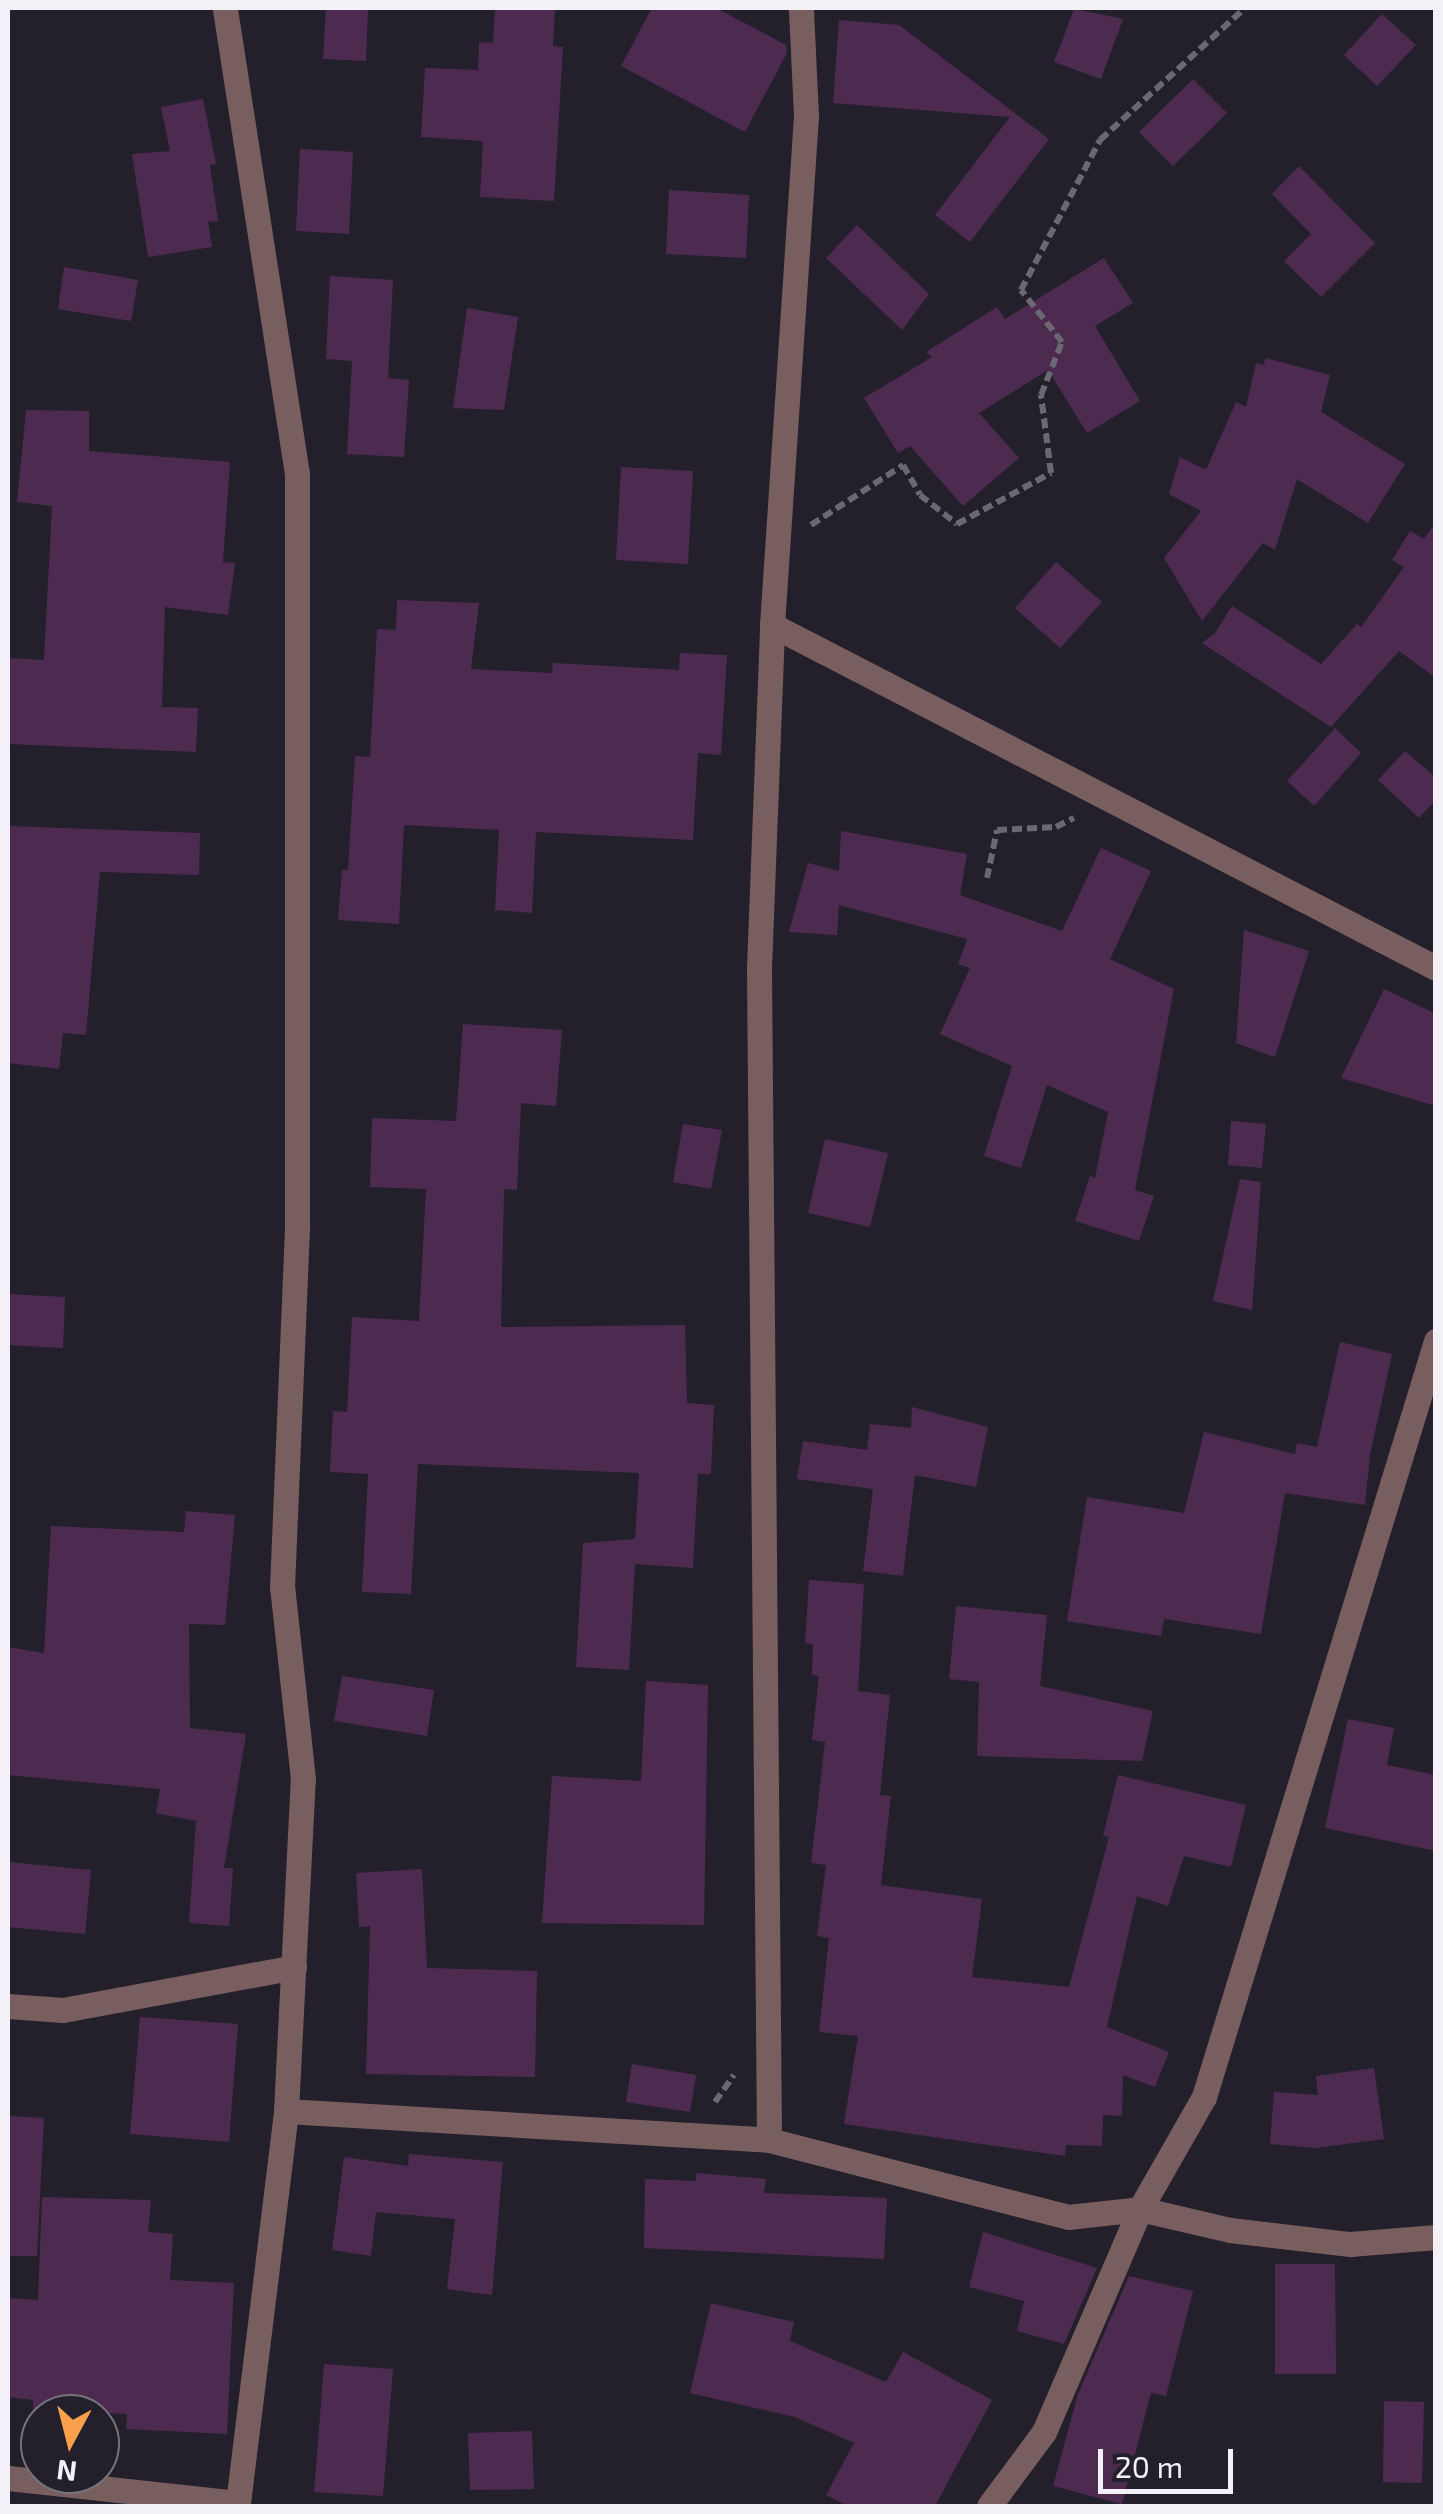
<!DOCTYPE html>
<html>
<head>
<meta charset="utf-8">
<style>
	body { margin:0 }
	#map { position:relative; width:1443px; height:2514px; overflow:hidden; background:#24202b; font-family:"Exo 2",sans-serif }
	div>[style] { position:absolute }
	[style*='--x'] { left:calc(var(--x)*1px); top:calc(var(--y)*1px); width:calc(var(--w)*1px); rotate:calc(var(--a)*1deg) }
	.building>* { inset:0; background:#4d2b51 }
	.path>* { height:6px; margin-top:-3px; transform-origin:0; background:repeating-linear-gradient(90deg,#6c6872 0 10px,transparent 0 15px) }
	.minor>* { height:25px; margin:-12.5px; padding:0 12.5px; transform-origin:12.5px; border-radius:12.5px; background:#785e5f }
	span { translate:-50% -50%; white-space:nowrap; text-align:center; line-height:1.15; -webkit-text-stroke:10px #24202b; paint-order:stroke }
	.frame { position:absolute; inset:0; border:10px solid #f3f0f8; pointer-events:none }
	.north { position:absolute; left:20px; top:2394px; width:100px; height:100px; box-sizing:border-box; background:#24202b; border:2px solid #77737d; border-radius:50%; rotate:187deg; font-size:28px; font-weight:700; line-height:40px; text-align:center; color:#f3f0f8 }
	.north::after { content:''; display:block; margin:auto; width:35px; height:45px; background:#f9a04d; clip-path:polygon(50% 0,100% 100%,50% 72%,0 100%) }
	.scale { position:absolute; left:1098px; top:2449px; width:135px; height:45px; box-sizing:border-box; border:5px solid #f3f0f8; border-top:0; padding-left:12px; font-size:30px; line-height:35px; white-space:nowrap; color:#f3f0f8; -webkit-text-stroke:8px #24202b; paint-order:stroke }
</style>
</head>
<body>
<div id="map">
	<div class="building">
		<i style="clip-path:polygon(326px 8px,368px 8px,366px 61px,323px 59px)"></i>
		<i style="clip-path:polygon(495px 8px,555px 8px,553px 46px,563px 47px,554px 201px,480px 197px,483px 141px,421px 137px,425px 68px,478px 70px,479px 42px,493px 43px)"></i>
		<i style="clip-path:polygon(652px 8px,716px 8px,786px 45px,787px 53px,745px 132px,621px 66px)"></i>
		<i style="clip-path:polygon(1074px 9px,1123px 19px,1101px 79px,1054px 62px)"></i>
		<i style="clip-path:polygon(1382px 14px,1416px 45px,1377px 86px,1344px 55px)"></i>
		<i style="clip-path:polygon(839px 20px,899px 25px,1049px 139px,970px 242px,935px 215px,1010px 117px,833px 103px)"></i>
		<i style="clip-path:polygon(1193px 79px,1227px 113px,1173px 166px,1139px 132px)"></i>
		<i style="clip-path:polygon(203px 99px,216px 164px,210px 165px,218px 221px,208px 222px,212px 247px,148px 257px,132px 154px,170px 151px,161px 107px)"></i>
		<i style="clip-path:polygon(300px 149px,353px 152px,349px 234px,296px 231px)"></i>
		<i style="clip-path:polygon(1299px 166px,1375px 243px,1321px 297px,1284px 261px,1311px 234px,1272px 194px)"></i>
		<i style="clip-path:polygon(669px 190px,749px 195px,746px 258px,666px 254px)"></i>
		<i style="clip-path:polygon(857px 225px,929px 294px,902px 330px,826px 258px)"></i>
		<i style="clip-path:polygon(1104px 258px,1133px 303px,1095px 326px,1140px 401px,1087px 433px,1048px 370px,979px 413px,1019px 458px,963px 506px,910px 446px,898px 453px,864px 398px,932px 357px,926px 352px,997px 307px,1005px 319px)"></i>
		<i style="clip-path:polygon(64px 267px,138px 280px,131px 321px,58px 309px)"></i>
		<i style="clip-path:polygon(330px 276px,393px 280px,388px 378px,409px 380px,404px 457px,347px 454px,352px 361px,326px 359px)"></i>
		<i style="clip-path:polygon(467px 308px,518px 317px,504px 410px,453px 408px)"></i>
		<i style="clip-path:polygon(1265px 358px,1330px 375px,1321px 412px,1405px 464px,1368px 523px,1297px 479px,1275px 550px,1263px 543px,1202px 621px,1164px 558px,1201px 511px,1169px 494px,1180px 457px,1206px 470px,1236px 402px,1246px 407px,1256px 363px,1264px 365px)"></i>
		<i style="clip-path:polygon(26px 410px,89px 411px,89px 451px,230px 462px,223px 562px,235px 563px,228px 615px,165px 607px,162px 707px,198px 708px,196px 752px,8px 744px,8px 658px,44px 660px,52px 506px,17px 502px)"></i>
		<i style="clip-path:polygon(621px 467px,693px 471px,688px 564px,616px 560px)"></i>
		<i style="clip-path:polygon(1436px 522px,1436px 678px,1399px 651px,1331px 727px,1202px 643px,1215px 633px,1232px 606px,1321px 664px,1357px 624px,1361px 627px,1404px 567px,1392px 560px,1410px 531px,1424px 539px)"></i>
		<i style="clip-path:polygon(1056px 562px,1102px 602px,1060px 648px,1015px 608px)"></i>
		<i style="clip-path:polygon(397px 600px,479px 603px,471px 669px,552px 673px,553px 663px,679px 670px,680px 653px,727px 655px,721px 755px,698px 753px,693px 840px,536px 832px,532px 913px,495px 910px,499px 830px,404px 825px,399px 924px,338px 920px,342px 870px,348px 870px,355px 756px,370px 757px,377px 629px,396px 630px)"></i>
		<i style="clip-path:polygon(1335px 728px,1361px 753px,1314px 806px,1287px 781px)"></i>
		<i style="clip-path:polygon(1405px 751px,1436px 778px,1436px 800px,1419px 818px,1378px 780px)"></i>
		<i style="clip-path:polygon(8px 826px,200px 833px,199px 875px,100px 872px,86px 1035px,63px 1033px,59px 1069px,8px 1063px)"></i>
		<i style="clip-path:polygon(841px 831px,967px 854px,960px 895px,1062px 931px,1101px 848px,1151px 871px,1110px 959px,1174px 989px,1135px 1190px,1154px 1196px,1139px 1241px,1075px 1221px,1090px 1176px,1095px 1178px,1108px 1112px,1047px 1085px,1021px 1168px,984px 1156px,1012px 1066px,940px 1034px,970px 968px,958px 964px,967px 939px,839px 905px,837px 935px,789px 932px,808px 863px,839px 871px)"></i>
		<i style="clip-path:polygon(1244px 930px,1309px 951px,1275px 1057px,1236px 1043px)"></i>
		<i style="clip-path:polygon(1384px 989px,1436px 1014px,1436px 1106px,1341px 1078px)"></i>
		<i style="clip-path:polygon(463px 1024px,562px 1030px,556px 1106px,521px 1103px,517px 1190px,504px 1189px,501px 1327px,685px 1325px,687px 1403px,714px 1405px,711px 1474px,698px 1474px,693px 1568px,635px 1564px,629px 1670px,576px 1667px,583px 1543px,635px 1539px,639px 1473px,418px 1464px,411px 1594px,362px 1592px,368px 1474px,330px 1472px,333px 1411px,347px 1412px,352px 1317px,419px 1321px,426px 1189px,370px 1187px,372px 1118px,456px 1121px)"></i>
		<i style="clip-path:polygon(1231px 1121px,1266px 1124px,1262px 1168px,1228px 1165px)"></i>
		<i style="clip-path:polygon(683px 1124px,722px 1130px,711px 1189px,673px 1182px)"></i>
		<i style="clip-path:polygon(825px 1139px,888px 1153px,870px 1227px,808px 1213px)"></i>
		<i style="clip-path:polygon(1240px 1179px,1261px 1182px,1252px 1310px,1213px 1301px)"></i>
		<i style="clip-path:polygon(8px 1294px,65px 1297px,63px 1348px,8px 1345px)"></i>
		<i style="clip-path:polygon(1340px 1342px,1392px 1354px,1370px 1455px,1365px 1505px,1285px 1493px,1261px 1634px,1164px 1619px,1161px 1636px,1067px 1621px,1087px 1497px,1184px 1513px,1204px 1432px,1295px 1454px,1297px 1443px,1317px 1447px)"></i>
		<i style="clip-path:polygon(912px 1407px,988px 1427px,976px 1487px,915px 1475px,903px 1576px,863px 1571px,873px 1489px,797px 1479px,803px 1441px,867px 1450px,870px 1424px,911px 1428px)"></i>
		<i style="clip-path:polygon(186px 1511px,235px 1515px,225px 1625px,189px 1624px,190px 1728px,246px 1734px,224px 1868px,233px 1868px,229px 1926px,189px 1923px,196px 1821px,156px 1813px,160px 1789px,8px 1775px,8px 1647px,44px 1653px,51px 1526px,184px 1532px)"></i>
		<i style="clip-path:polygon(809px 1580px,864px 1584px,858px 1691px,890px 1695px,880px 1795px,891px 1796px,881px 1885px,982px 1899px,972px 1977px,1069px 1987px,1109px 1837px,1103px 1836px,1118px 1775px,1246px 1805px,1231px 1867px,1184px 1856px,1168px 1906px,1137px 1896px,1107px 2027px,1169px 2052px,1155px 2087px,1123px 2075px,1122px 2116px,1103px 2115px,1102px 2146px,1066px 2145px,1065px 2156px,844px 2124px,858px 2036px,819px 2032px,829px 1938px,817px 1936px,826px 1865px,811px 1863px,825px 1742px,812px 1740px,819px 1676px,812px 1675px,813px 1644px,805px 1643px)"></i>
		<i style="clip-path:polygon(956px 1606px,1047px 1615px,1040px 1686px,1153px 1711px,1142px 1761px,977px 1756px,979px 1682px,949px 1679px)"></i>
		<i style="clip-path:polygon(342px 1676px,434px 1690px,427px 1736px,334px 1721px)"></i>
		<i style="clip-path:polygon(646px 1681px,708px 1685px,704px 1925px,542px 1923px,552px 1776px,641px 1781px)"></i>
		<i style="clip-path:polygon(1348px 1719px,1394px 1728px,1387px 1765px,1436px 1775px,1436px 1851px,1325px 1828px)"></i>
		<i style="clip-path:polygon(8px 1862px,91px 1870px,85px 1934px,8px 1927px)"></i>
		<i style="clip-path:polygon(422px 1869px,427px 1968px,537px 1971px,535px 2077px,366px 2074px,370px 1926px,359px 1927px,356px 1873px)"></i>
		<i style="clip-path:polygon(140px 2017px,238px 2024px,229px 2142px,130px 2134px)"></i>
		<i style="clip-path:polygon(632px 2064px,696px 2075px,690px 2112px,626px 2102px)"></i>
		<i style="clip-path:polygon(1374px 2068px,1384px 2139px,1315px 2148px,1270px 2144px,1274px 2092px,1318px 2095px,1316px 2076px)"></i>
		<i style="clip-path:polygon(8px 2116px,44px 2118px,37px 2256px,8px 2256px)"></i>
		<i style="clip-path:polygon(409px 2154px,503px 2162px,492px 2295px,447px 2289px,455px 2219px,376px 2212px,371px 2256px,332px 2250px,344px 2157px,408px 2166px)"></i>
		<i style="clip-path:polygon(696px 2173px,766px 2179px,764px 2193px,887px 2198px,884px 2259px,644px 2248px,645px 2179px,696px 2181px)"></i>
		<i style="clip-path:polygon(42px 2197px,151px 2200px,148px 2232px,173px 2234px,170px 2280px,234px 2283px,227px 2434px,126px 2429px,127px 2414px,33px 2410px,33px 2400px,8px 2397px,8px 2298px,38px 2300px)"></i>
		<i style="clip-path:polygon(983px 2232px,1097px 2268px,1064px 2344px,1017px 2331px,1024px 2301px,969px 2287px)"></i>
		<i style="clip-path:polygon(1275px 2264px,1335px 2264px,1336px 2374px,1275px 2374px)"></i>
		<i style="clip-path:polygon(1129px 2276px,1193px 2291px,1166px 2396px,1151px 2393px,1122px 2504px,1053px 2486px,1078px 2394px)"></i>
		<i style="clip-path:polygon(711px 2303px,794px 2322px,790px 2341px,886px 2382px,903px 2352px,992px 2400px,935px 2506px,848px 2506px,826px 2495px,854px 2443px,795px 2417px,690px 2393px)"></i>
		<i style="clip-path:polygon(324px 2364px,393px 2369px,383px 2496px,314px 2492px)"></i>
		<i style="clip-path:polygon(1384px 2401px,1424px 2402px,1422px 2483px,1383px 2482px)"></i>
		<i style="clip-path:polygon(532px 2431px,534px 2489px,470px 2490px,468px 2433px)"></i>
	</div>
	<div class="path">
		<i style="--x:811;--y:525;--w:110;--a:-33.1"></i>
		<i style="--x:903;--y:465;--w:34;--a:60"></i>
		<i style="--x:920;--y:495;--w:47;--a:38.1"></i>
		<i style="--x:957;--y:524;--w:107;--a:-28.5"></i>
		<i style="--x:1051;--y:473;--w:79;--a:-97.3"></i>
		<i style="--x:1041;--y:395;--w:57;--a:-68.4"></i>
		<i style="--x:1062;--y:342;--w:66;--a:-128.3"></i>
		<i style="--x:1021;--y:290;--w:170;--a:-62.2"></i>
		<i style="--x:1100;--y:140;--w:196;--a:-42.3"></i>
		<i style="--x:987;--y:878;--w:49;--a:-78.2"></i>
		<i style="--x:997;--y:830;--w:59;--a:-2.9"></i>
		<i style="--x:1056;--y:827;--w:20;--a:-27"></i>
		<i style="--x:715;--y:2102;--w:33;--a:-55"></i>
	</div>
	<div class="minor">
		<i style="--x:772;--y:625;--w:747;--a:27.32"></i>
		<i style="--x:8;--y:2006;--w:55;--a:4.2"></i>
		<i style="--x:63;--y:2010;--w:235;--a:-10.5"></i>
		<i style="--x:286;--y:2111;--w:484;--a:3.4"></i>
		<i style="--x:769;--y:2140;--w:309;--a:14.4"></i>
		<i style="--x:1068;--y:2217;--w:72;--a:-6.3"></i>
		<i style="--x:1140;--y:2209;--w:129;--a:-60.3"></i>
		<i style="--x:1204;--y:2097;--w:791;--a:-72.94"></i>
		<i style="--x:769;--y:2140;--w:1172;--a:-90.49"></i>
		<i style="--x:759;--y:968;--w:343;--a:-87.8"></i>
		<i style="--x:772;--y:625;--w:510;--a:-86.18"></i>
		<i style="--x:806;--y:116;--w:108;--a:-92.7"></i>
		<i style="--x:8;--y:2478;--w:231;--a:6.2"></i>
		<i style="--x:238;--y:2503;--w:395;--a:-83"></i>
		<i style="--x:286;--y:2111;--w:332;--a:-87.1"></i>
		<i style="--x:303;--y:1779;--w:193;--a:-96.2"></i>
		<i style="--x:282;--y:1587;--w:363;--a:-87.6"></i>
		<i style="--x:297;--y:1224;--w:750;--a:-90"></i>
		<i style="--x:297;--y:474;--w:472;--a:-98.8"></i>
		<i style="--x:989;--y:2506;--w:92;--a:-53.4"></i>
		<i style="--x:1044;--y:2432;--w:243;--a:-66.7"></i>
		<i style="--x:1140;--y:2209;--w:92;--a:13.1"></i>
		<i style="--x:1230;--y:2230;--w:121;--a:6.7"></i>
		<i style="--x:1350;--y:2244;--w:86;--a:-4.7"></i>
	</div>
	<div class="frame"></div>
	<div class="north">N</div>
	<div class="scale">20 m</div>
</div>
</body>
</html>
